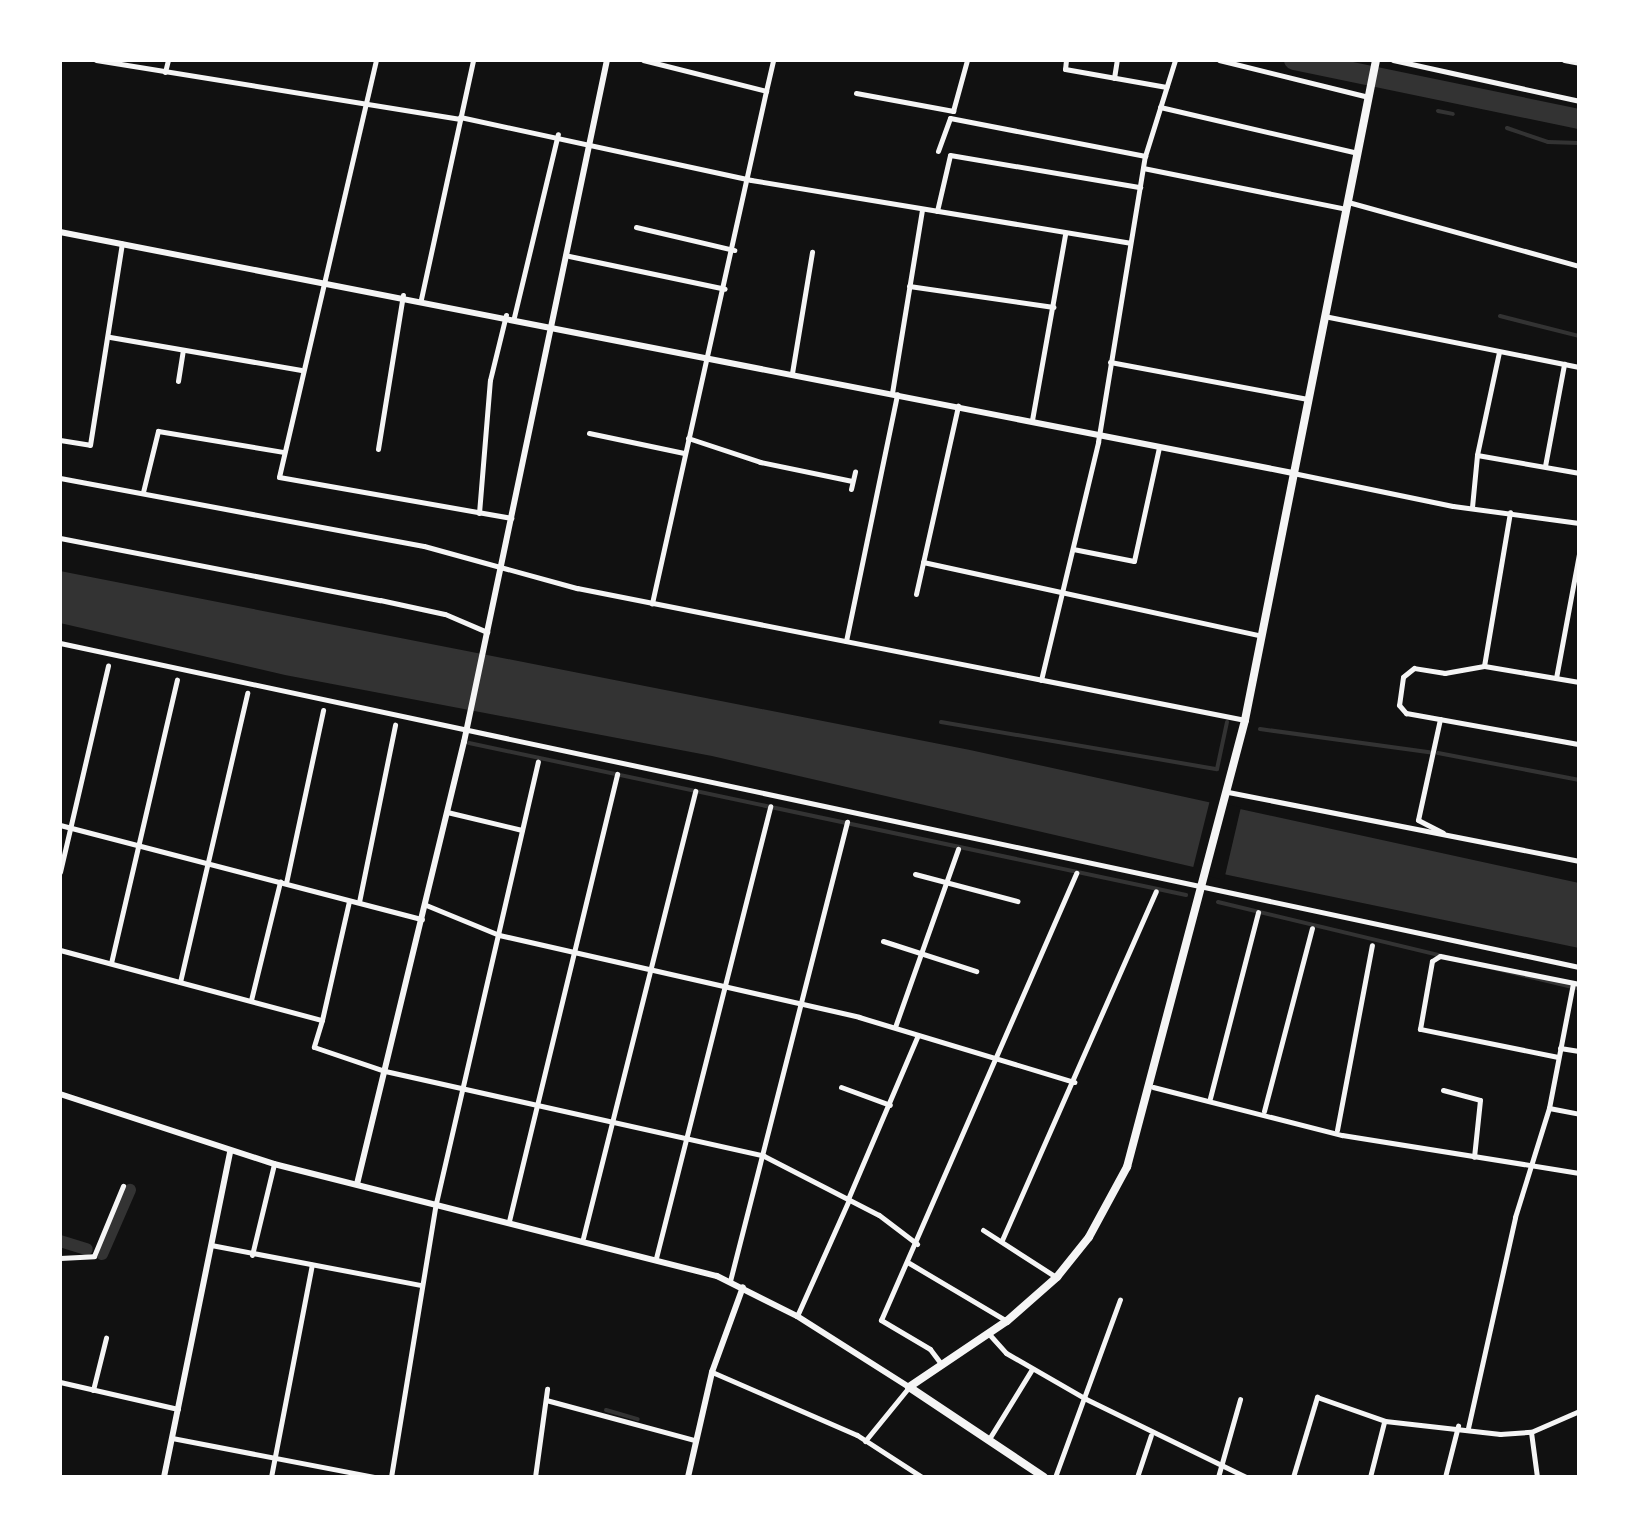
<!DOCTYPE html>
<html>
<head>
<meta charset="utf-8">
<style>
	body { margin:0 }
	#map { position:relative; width:1639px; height:1537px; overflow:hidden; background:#111; font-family:"Golos Text",sans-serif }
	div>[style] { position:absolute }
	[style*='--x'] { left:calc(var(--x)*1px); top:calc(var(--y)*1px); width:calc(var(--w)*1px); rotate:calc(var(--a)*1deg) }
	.water>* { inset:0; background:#333 }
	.pier>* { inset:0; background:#111 }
	.stream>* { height:4px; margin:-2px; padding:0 2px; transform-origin:2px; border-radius:2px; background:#333 }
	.canal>* { height:12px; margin:-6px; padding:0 6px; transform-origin:6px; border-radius:6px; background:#333 }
	.river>* { height:20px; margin:-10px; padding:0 10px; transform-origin:10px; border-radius:10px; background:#333 }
	.minor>* { height:5px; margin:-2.5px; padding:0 2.5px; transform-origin:2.5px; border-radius:2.5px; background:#f5f5f5 }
	.tertiary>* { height:6px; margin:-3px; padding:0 3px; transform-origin:3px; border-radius:3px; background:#f5f5f5 }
	.primary>* { height:8px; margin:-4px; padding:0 4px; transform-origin:4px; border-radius:4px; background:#f5f5f5 }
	span { translate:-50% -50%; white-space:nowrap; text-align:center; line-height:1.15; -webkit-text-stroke:8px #fff; paint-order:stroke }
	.frame { position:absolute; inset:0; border:62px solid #fff; pointer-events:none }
</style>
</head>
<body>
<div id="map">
	<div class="water">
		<i style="clip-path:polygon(60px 571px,970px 750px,1579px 883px,1579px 948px,1228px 875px,712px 756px,285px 675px,60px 623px)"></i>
	</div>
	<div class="pier">
		<i style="clip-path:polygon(1210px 800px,1241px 807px,1224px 880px,1192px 872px)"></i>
	</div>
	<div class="stream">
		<i style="--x:1438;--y:111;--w:15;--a:11"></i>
		<i style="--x:1507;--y:128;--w:43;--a:18.9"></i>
		<i style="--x:1548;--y:142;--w:31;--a:2"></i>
		<i style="--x:1500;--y:316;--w:81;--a:14.2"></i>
		<i style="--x:941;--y:722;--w:280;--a:9.7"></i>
		<i style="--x:1217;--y:769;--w:48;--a:-78"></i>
		<i style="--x:1260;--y:729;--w:171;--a:7.8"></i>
		<i style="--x:469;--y:743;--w:733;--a:11.97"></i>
		<i style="--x:1438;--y:753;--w:144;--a:10.8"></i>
		<i style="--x:1218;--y:902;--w:371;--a:13.5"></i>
		<i style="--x:606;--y:1410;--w:33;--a:16"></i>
	</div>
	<div class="canal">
		<i style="--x:60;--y:1241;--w:28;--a:17"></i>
		<i style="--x:102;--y:1254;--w:70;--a:-66.4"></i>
	</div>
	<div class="river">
		<i style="--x:1294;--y:60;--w:291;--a:11.7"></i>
	</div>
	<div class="minor">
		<i style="--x:96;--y:60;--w:369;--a:9.2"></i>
		<i style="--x:376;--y:60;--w:428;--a:103.1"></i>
		<i style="--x:279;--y:477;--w:236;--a:10"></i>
		<i style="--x:643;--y:60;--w:127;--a:14.1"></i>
		<i style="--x:766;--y:91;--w:525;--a:102.55"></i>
		<i style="--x:1066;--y:60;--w:9;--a:96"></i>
		<i style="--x:1065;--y:69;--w:103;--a:10.1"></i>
		<i style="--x:1219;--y:60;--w:154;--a:13.9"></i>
		<i style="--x:1393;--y:60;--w:190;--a:12.4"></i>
		<i style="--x:1564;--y:60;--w:15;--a:11"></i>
		<i style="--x:165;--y:72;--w:12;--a:-76"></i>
		<i style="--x:1114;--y:78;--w:18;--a:-81"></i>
		<i style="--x:766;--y:91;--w:32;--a:-77"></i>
		<i style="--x:856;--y:93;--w:99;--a:10.5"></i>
		<i style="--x:953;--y:111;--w:53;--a:-74.6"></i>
		<i style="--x:1160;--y:107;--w:202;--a:13.1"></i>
		<i style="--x:460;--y:117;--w:298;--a:12.2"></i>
		<i style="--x:751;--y:180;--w:384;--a:9.4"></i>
		<i style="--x:950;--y:118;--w:199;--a:11"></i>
		<i style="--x:938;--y:151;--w:35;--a:-70"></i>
		<i style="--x:1143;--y:168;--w:207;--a:11.4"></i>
		<i style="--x:1348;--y:202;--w:240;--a:15.5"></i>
		<i style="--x:937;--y:211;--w:57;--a:-76.9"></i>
		<i style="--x:950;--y:155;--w:193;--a:9.6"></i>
		<i style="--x:636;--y:227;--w:101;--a:13.2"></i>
		<i style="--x:569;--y:256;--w:159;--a:11.9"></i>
		<i style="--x:909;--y:286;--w:146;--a:8.3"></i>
		<i style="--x:421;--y:299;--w:245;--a:-77.7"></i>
		<i style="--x:1324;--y:316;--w:260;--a:11.3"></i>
		<i style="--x:514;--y:317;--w:188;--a:-76.5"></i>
		<i style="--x:110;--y:337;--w:194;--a:9.8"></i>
		<i style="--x:1499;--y:352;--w:105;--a:102.1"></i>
		<i style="--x:1477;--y:455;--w:104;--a:10"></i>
		<i style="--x:1110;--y:362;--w:201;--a:10.6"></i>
		<i style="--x:792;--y:373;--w:123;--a:-80.6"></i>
		<i style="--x:178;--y:381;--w:31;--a:-81"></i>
		<i style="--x:892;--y:393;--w:186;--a:-80.7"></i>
		<i style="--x:1032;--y:420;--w:189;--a:-79.9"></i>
		<i style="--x:589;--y:433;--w:97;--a:11.9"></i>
		<i style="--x:688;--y:438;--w:76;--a:18.4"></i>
		<i style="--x:760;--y:462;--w:94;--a:11.7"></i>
		<i style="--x:60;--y:440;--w:30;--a:9"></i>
		<i style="--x:90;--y:445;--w:204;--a:-81"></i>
		<i style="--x:378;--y:449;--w:156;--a:-80.8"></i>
		<i style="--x:1545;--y:466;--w:104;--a:-79.4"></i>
		<i style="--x:1293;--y:473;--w:163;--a:11.7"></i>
		<i style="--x:1453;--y:506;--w:127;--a:7.7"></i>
		<i style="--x:60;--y:478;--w:370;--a:10.6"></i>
		<i style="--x:424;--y:546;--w:159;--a:15.4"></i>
		<i style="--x:577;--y:588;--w:681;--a:11.18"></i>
		<i style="--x:851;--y:489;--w:18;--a:-77"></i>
		<i style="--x:143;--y:492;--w:63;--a:-76.2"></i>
		<i style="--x:158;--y:431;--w:128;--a:9.5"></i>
		<i style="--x:1472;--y:507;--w:52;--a:-84.5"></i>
		<i style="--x:479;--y:513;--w:133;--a:-85.3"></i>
		<i style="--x:490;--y:380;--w:67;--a:-76.2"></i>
		<i style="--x:60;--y:538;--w:326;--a:11"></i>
		<i style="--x:380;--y:600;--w:66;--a:12.2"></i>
		<i style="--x:445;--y:614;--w:46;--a:23.2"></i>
		<i style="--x:1073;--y:549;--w:62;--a:11.1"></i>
		<i style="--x:1134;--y:561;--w:117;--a:-77.6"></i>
		<i style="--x:923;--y:562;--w:347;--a:12.3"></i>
		<i style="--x:916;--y:594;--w:193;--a:-77.4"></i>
		<i style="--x:846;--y:641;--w:252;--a:-78.3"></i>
		<i style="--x:60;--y:643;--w:1553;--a:12.04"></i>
		<i style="--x:1484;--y:666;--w:156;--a:-80.4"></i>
		<i style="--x:1556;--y:678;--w:126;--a:-79.5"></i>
		<i style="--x:1041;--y:680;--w:245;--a:-76.5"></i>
		<i style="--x:1098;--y:442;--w:290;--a:-80.7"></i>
		<i style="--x:1145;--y:156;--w:101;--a:-72.6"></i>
		<i style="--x:1579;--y:682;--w:96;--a:-170.4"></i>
		<i style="--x:1484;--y:666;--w:40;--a:170"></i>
		<i style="--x:1445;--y:673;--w:31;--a:-171"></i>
		<i style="--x:1414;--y:668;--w:14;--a:141"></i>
		<i style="--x:1403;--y:677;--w:28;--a:98"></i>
		<i style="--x:1399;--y:705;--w:11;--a:49"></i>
		<i style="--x:1406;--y:713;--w:176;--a:10.2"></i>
		<i style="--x:1440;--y:719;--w:103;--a:102.3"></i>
		<i style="--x:1418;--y:820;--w:28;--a:27"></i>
		<i style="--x:1228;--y:792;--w:358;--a:11.1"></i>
		<i style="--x:447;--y:812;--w:77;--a:13.5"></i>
		<i style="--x:60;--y:825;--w:374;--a:14.6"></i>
		<i style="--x:60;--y:872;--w:212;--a:-76.9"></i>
		<i style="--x:915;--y:874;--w:106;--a:14.8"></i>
		<i style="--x:286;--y:883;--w:177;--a:-77.9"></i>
		<i style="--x:359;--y:902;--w:181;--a:-78.5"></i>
		<i style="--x:426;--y:905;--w:79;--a:22.3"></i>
		<i style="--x:499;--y:935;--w:369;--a:12.8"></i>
		<i style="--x:859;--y:1017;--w:225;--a:16.8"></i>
		<i style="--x:883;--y:941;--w:98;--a:17.9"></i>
		<i style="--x:60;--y:950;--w:271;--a:15"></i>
		<i style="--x:322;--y:1020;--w:28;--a:107"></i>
		<i style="--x:314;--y:1047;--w:75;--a:18.7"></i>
		<i style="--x:385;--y:1071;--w:388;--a:12.6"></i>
		<i style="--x:764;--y:1156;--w:129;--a:27.2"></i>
		<i style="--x:879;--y:1215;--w:48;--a:37.3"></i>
		<i style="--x:111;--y:963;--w:291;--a:-76.9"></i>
		<i style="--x:180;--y:982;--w:297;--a:-76.9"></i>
		<i style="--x:251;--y:1000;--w:122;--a:-76.2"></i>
		<i style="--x:322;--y:1020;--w:122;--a:-77.2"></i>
		<i style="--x:895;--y:1027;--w:189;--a:-70.5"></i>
		<i style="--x:1560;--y:1048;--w:19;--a:9"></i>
		<i style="--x:1558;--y:1057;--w:141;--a:-168.5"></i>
		<i style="--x:1420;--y:1029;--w:69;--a:-80"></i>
		<i style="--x:1432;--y:961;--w:9;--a:-32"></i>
		<i style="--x:1440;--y:956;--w:142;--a:11.4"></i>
		<i style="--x:841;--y:1087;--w:52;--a:20.2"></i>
		<i style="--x:1153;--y:1087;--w:195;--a:14.3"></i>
		<i style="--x:1342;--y:1135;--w:240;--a:9.1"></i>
		<i style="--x:1443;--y:1090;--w:38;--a:15"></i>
		<i style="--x:1480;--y:1100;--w:57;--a:96"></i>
		<i style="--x:1210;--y:1098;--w:192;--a:-75.5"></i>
		<i style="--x:1549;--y:1108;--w:31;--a:11"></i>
		<i style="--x:1264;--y:1111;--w:189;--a:-75.3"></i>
		<i style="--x:1337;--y:1130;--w:188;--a:-79.3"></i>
		<i style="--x:848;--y:1199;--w:178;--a:-66.9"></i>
		<i style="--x:509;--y:1221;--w:460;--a:-76.4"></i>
		<i style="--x:983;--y:1230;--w:87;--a:32.8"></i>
		<i style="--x:583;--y:1238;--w:461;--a:-75.9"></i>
		<i style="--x:1002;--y:1240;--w:381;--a:-66.2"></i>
		<i style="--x:211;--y:1245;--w:214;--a:10.8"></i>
		<i style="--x:252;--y:1255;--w:94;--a:-76.4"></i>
		<i style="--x:60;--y:1258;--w:34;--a:-3"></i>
		<i style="--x:94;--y:1256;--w:76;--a:-67.5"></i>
		<i style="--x:656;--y:1258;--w:466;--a:-75.8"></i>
		<i style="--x:909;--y:1263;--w:112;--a:30.7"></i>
		<i style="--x:730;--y:1281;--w:474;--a:-75.7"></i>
		<i style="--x:797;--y:1316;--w:127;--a:-65.9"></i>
		<i style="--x:989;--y:1334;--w:25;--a:48"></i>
		<i style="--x:1006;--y:1353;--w:92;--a:29.9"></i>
		<i style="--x:1086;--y:1399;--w:178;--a:26"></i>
		<i style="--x:942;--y:1365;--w:20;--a:-127"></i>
		<i style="--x:930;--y:1349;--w:57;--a:-149.4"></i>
		<i style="--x:881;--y:1320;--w:488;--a:-66.4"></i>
		<i style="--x:712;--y:1372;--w:158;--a:23.5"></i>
		<i style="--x:857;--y:1435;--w:77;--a:32.9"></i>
		<i style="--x:60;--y:1382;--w:121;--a:12.9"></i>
		<i style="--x:93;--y:1390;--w:54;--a:-76"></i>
		<i style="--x:546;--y:1400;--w:153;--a:15.1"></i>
		<i style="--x:1468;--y:1428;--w:216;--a:-77.4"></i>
		<i style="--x:1515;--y:1217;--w:114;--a:-72.7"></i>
		<i style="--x:1549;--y:1108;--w:127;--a:-79.1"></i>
		<i style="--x:1531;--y:1432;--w:45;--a:82.4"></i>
		<i style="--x:172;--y:1438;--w:207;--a:10.9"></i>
		<i style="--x:989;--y:1439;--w:82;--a:-58.4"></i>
		<i style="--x:865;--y:1441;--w:70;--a:-50.8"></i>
		<i style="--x:271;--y:1477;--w:216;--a:-79.1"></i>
		<i style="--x:391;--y:1477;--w:278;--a:-80.7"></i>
		<i style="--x:436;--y:1203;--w:453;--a:-77"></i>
		<i style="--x:535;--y:1477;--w:89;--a:-82.2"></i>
		<i style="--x:1055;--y:1477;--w:189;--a:-69.9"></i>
		<i style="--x:1137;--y:1477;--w:44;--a:-71.6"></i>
		<i style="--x:1218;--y:1477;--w:81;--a:-74.2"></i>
		<i style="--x:1293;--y:1477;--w:84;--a:-73.3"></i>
		<i style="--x:1317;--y:1397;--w:72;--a:19.4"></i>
		<i style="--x:1385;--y:1421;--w:116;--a:6.4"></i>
		<i style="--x:1500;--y:1434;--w:31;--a:-4"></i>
		<i style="--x:1531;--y:1432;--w:52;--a:-23.6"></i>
		<i style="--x:1370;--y:1477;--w:57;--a:-75.7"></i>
		<i style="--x:1445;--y:1477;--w:53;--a:-75.7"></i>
	</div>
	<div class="tertiary">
		<i style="--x:60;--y:232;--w:1256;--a:11.06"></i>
		<i style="--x:60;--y:1094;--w:225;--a:18.1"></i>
		<i style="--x:274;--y:1164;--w:457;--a:14.2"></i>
		<i style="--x:717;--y:1276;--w:89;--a:26.6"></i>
		<i style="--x:797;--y:1316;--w:133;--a:32.4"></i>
		<i style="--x:357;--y:1184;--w:455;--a:-76.4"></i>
		<i style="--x:464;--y:742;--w:697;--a:-78.16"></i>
		<i style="--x:164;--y:1477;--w:332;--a:-78.5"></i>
		<i style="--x:688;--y:1477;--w:108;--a:-77.1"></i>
		<i style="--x:712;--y:1372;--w:90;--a:-70"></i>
	</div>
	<div class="primary">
		<i style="--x:1044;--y:1477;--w:162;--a:-146.3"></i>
		<i style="--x:909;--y:1387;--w:118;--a:-34"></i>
		<i style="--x:1007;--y:1321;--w:67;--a:-41.3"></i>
		<i style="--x:1057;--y:1277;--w:51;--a:-51.3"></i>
		<i style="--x:1089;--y:1237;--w:80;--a:-61.5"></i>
		<i style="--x:1127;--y:1167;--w:462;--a:-75.2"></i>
		<i style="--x:1245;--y:720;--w:673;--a:-78.77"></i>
	</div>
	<div class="frame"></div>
</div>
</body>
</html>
